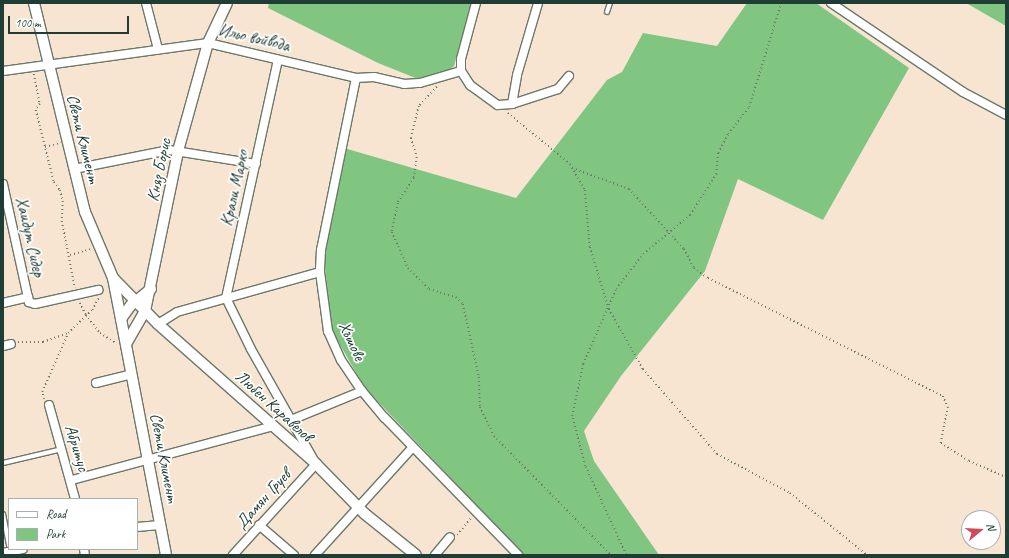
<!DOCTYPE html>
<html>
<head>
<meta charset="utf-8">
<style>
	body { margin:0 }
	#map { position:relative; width:1009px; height:558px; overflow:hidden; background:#f8e5d1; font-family:Caveat,sans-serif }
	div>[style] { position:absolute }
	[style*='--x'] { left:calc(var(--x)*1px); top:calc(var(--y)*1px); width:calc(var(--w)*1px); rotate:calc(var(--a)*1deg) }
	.green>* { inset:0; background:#80c681 }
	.path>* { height:1.5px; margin-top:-0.75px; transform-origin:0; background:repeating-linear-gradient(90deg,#6b786b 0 1px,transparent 0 4px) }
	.roads { filter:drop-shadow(1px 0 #6b786b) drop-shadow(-1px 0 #6b786b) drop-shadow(0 1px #6b786b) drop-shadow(0 -1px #6b786b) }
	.service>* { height:4px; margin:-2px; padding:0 2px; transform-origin:2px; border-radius:2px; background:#fff }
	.minor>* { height:8px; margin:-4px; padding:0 4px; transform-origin:4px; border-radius:4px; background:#fff }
	.tertiary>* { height:10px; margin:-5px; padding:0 5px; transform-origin:5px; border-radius:5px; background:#fff }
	span { translate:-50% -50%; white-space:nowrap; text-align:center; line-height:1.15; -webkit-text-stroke:3.5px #fff; paint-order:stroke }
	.street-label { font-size:17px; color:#1f3d34 }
	.frame { position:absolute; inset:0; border:4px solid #1f3d34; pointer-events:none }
	.legend { position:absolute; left:8px; top:498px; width:130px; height:52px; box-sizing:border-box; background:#fff; border:1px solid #a5b1ae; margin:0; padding:5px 7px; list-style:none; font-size:12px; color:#1f3d34 }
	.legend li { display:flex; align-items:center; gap:8px; height:20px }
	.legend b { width:20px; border:1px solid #a5b1ae }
	.north { position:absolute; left:961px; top:510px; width:40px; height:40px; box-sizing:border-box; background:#fff; border:1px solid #a5b1ae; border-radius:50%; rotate:72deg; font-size:11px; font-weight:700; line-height:16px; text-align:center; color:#1f3d34 }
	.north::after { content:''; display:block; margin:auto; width:14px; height:18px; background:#d1495b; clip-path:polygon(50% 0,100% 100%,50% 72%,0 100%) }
	.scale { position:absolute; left:8px; top:16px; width:121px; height:18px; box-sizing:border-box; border:2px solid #1f3d34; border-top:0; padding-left:5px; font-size:12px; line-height:14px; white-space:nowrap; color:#1f3d34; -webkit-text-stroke:3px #fff; paint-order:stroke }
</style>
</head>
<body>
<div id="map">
	<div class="green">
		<i style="clip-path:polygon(269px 3px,471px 3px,454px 66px,448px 71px,418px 79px,378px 63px,268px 8px)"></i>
		<i style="clip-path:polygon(747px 3px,816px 3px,909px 68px,823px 220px,738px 179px,705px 271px,621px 376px,584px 431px,594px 461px,659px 555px,524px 555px,365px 388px,332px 331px,323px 251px,344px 148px,516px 198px,607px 80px,622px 72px,643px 33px,717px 46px)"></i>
		<i style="clip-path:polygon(966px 3px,1006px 3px,1006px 26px)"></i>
	</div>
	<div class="path">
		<i style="--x:34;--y:74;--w:31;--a:79"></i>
		<i style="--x:40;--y:104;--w:7;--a:124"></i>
		<i style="--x:36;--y:110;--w:74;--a:76"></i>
		<i style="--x:54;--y:182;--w:10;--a:53"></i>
		<i style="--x:60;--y:190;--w:11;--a:75"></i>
		<i style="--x:63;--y:201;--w:20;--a:93"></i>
		<i style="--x:62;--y:221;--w:68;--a:79"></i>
		<i style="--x:437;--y:87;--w:26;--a:133"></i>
		<i style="--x:419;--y:106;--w:33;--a:104"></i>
		<i style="--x:411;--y:138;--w:20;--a:72"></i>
		<i style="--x:417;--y:157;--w:21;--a:98"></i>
		<i style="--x:414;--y:178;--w:30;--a:123"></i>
		<i style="--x:398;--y:203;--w:30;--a:102"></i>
		<i style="--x:392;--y:232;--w:39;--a:66"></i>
		<i style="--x:408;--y:268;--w:30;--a:45"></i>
		<i style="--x:429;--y:289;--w:28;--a:17"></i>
		<i style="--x:456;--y:297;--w:10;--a:45"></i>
		<i style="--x:463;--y:304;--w:75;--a:77.6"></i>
		<i style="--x:479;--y:377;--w:30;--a:88"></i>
		<i style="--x:480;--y:407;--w:32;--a:64"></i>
		<i style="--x:494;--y:436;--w:167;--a:45.5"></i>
		<i style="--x:508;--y:113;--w:80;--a:39.4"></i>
		<i style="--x:570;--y:164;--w:30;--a:60"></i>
		<i style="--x:585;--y:190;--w:57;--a:85"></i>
		<i style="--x:590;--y:247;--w:65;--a:73"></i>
		<i style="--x:609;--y:309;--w:69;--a:60.5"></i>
		<i style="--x:643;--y:369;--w:113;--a:49"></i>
		<i style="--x:717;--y:454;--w:83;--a:28.1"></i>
		<i style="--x:790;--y:493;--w:99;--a:38.8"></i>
		<i style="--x:45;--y:147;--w:16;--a:-15"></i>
		<i style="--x:572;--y:168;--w:61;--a:20.2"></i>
		<i style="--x:629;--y:189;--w:81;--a:47.5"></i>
		<i style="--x:684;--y:249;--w:21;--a:62"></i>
		<i style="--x:694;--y:268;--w:17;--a:36"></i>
		<i style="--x:708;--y:278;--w:263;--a:26.7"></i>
		<i style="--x:943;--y:396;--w:12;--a:66"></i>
		<i style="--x:948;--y:407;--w:37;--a:101"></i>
		<i style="--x:941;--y:443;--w:33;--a:33"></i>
		<i style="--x:969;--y:461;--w:40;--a:23.4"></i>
		<i style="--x:70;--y:255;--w:22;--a:-16"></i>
		<i style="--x:80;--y:303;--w:13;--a:63"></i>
		<i style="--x:86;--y:315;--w:23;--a:52"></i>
		<i style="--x:100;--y:333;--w:19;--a:32"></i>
		<i style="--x:18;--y:342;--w:25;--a:0"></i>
		<i style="--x:43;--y:342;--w:27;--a:-20"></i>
		<i style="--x:44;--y:399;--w:7;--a:-106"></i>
		<i style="--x:42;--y:392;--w:64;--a:-66.2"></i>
		<i style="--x:68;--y:333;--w:33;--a:-44"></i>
		<i style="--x:92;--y:310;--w:13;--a:-61"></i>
		<i style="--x:457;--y:535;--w:22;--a:-51"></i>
		<i style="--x:626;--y:555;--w:98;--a:-114.7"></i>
		<i style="--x:585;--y:466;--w:52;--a:-104.6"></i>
		<i style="--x:572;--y:416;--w:53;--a:-78.1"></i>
		<i style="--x:583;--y:364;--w:82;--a:-66.3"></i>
		<i style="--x:616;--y:289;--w:44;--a:-52.4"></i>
		<i style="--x:643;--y:254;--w:61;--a:-39.7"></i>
		<i style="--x:690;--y:215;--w:49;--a:-57.6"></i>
		<i style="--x:716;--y:174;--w:21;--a:-85"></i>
		<i style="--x:718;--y:153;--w:21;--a:-62"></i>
		<i style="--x:728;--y:134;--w:34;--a:-52"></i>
		<i style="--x:749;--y:107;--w:109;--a:-72.9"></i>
	</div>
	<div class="roads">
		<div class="service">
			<i style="--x:607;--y:12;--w:9;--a:-72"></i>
			<i style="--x:3;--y:463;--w:61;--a:-13.3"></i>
			<i style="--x:3;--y:514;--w:32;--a:79"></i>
		</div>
		<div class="minor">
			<i style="--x:146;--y:3;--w:48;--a:75.4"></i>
			<i style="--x:831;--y:3;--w:159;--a:34"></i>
			<i style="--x:963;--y:92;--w:49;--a:28.1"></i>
			<i style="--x:3;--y:71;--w:207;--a:-7.8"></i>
			<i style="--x:208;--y:43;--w:152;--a:13.3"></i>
			<i style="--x:356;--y:78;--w:18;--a:-3"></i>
			<i style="--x:374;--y:77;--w:31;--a:13"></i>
			<i style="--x:404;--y:84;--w:16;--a:-4"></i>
			<i style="--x:420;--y:83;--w:43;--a:-16.3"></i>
			<i style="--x:461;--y:71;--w:17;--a:57"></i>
			<i style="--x:470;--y:85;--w:34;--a:36"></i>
			<i style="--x:498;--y:105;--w:14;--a:-4"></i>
			<i style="--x:512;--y:104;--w:48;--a:-18.1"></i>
			<i style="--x:558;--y:89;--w:17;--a:-50"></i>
			<i style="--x:461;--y:71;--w:12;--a:-90"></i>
			<i style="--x:461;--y:59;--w:58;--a:-75"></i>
			<i style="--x:356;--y:78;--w:176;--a:101.5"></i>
			<i style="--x:321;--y:250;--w:22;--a:93"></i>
			<i style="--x:320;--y:272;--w:60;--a:82.3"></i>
			<i style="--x:328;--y:331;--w:32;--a:66"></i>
			<i style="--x:341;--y:360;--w:37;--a:56"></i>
			<i style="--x:362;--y:391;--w:35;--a:50"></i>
			<i style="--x:385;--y:418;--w:191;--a:45.8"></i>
			<i style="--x:512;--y:104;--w:29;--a:-80"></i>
			<i style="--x:517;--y:75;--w:75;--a:-73.7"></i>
			<i style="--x:74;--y:169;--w:97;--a:-11.3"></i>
			<i style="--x:169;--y:150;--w:88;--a:9.1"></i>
			<i style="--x:3;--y:184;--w:121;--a:77.6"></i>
			<i style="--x:29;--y:302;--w:6;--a:18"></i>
			<i style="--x:35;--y:304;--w:65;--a:-12.5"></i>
			<i style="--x:3;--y:303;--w:26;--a:-13"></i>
			<i style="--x:158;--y:324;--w:22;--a:-32"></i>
			<i style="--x:177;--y:312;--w:148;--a:-15.6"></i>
			<i style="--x:3;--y:346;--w:8;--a:-14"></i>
			<i style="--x:96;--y:383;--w:37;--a:-14"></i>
			<i style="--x:49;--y:405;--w:98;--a:74.5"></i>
			<i style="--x:291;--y:420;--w:77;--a:-22.2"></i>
			<i style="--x:72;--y:480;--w:209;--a:-15"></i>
			<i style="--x:259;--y:525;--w:46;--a:40.6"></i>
			<i style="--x:137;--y:527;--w:23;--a:-5"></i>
			<i style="--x:84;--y:549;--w:6;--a:81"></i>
			<i style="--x:3;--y:553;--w:20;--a:-11"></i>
			<i style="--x:233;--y:555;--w:123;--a:-47.6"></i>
			<i style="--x:316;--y:464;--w:132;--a:-119.5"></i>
			<i style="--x:251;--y:349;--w:57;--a:-116.1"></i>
			<i style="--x:226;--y:298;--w:244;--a:-77.7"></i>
			<i style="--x:315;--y:555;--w:144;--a:-47.8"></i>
			<i style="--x:435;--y:555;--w:23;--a:-50"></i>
		</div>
		<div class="tertiary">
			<i style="--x:34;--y:3;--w:215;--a:76.3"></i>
			<i style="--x:85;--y:212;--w:72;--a:67"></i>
			<i style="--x:113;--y:278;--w:42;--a:79"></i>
			<i style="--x:113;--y:278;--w:64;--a:45.6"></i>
			<i style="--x:158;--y:324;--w:211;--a:41.5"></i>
			<i style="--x:316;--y:464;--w:70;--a:45.6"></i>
			<i style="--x:365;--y:514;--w:65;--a:38.8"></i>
			<i style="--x:151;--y:289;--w:26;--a:141"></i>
			<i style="--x:131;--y:305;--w:17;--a:126"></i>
			<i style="--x:121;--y:319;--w:240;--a:79.2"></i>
			<i style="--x:126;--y:344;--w:38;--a:-60"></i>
			<i style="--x:145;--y:311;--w:163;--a:-78.3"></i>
			<i style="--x:178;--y:151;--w:112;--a:-74.5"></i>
			<i style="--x:208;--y:43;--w:44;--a:-64.6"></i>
		</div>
	</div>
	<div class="street-label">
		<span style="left:254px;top:38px;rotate:13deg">Ильо войвода</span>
		<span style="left:83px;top:139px;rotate:76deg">Свети Климент</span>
		<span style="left:159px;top:170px;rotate:-78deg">Княз Борис</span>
		<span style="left:235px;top:188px;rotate:-78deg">Крали Марко</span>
		<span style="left:30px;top:237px;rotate:77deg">Хаидут Сидер</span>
		<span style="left:352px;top:341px;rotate:65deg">Хъшове</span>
		<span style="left:274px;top:406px;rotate:42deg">Любен Каравелов</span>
		<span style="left:77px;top:448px;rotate:73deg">Абритус</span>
		<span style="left:164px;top:458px;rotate:79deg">Свети Климент</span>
		<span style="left:263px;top:499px;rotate:-48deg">Дамян Груев</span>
	</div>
	<div class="frame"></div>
	<ul class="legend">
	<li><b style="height:5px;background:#fff"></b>Road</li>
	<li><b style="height:11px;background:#80c681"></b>Park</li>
	</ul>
	<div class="north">N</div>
	<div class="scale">100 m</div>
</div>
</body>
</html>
